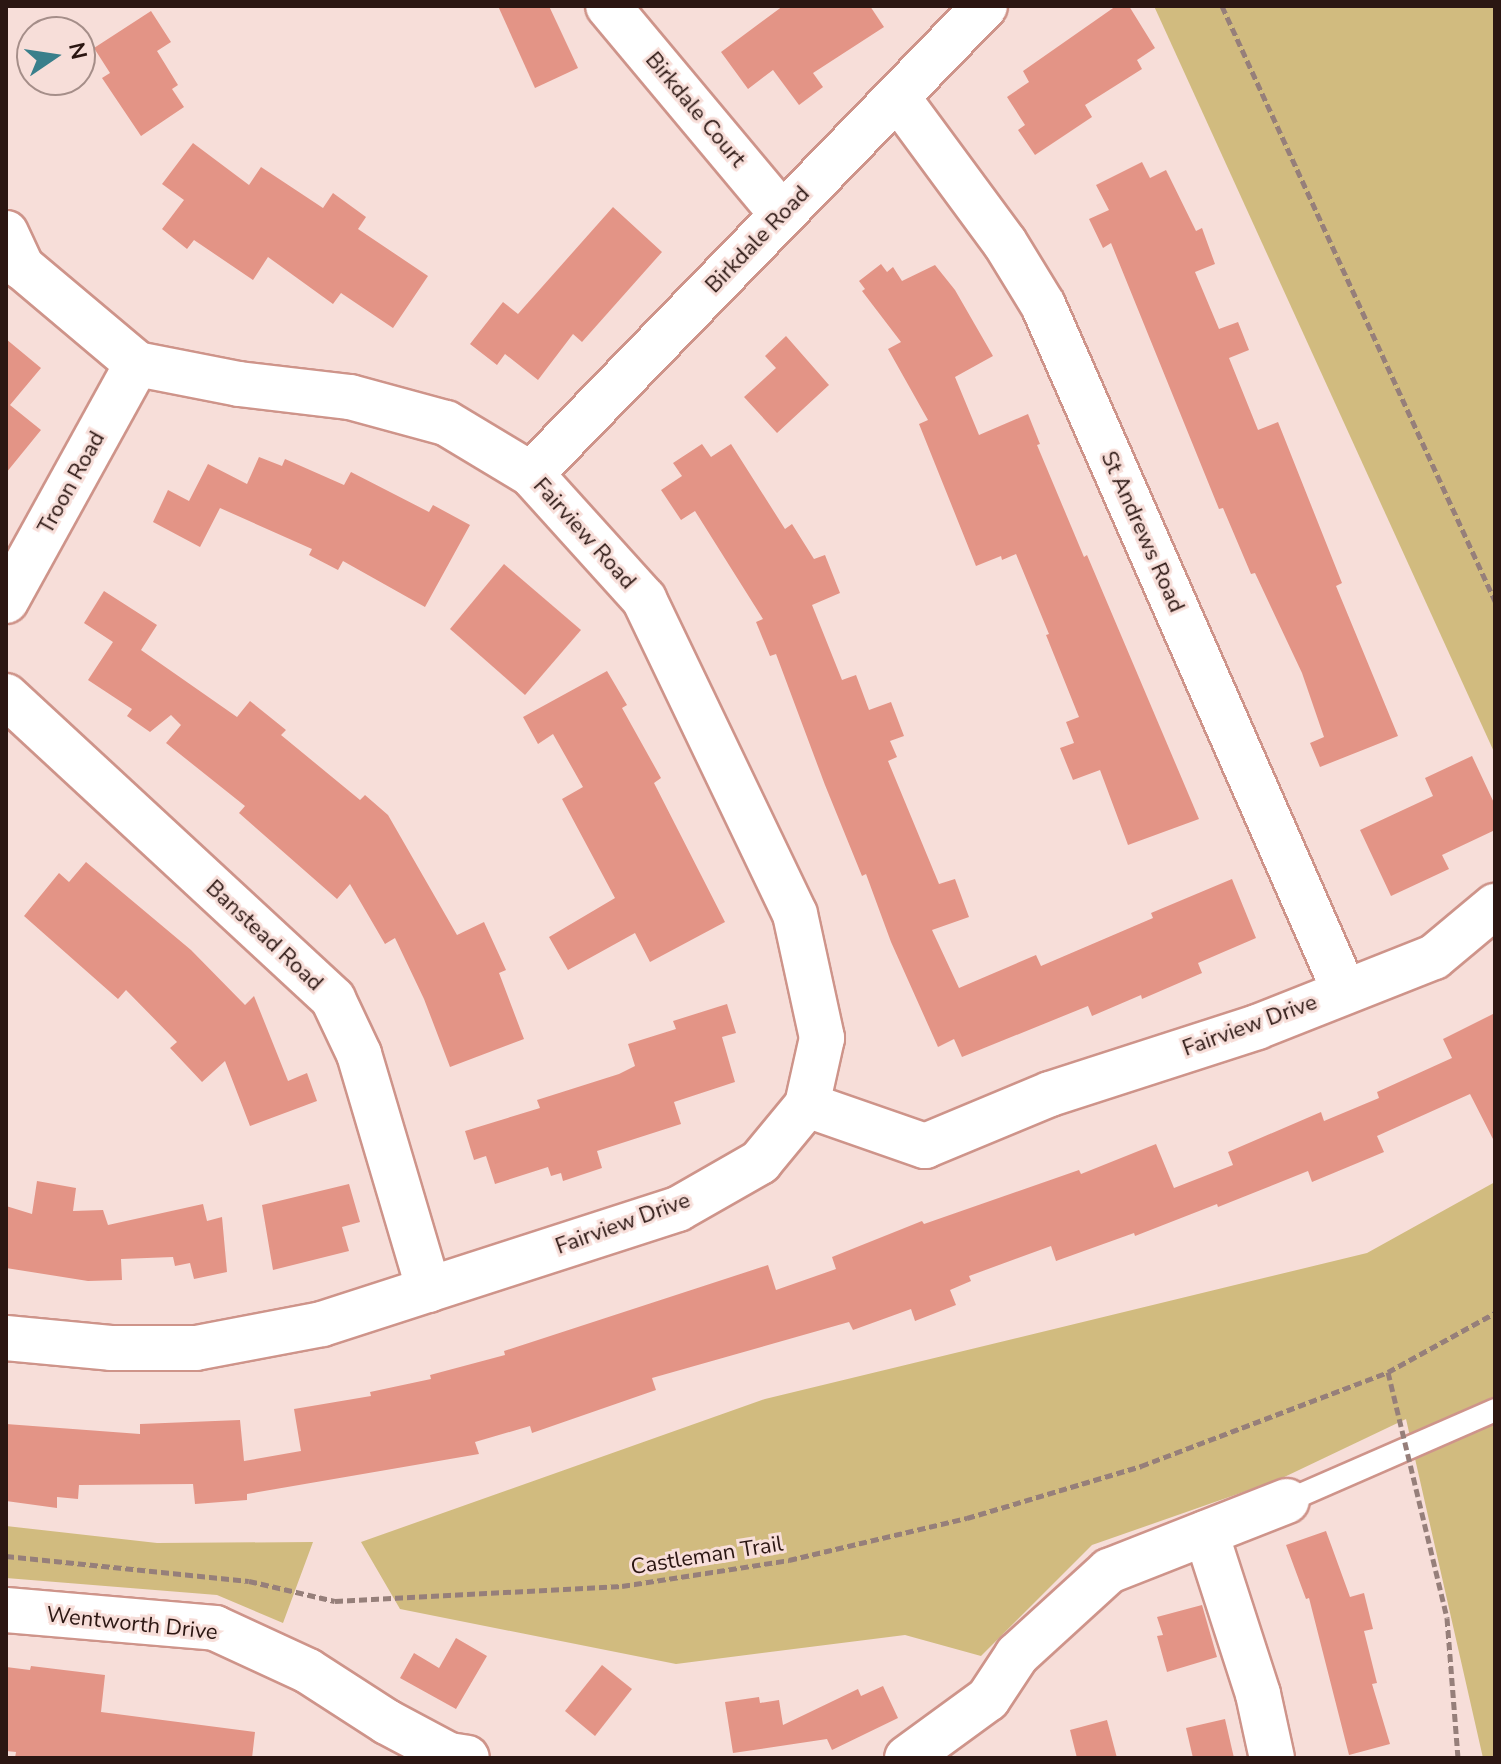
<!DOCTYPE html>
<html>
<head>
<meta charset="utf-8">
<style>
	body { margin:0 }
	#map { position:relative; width:1501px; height:1764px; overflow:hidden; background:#f7ded9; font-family:"Nunito Sans",sans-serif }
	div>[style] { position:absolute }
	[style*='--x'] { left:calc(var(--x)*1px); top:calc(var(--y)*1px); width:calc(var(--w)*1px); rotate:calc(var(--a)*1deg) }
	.green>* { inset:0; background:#d1bb7f }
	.building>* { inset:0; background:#e39486 }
	.path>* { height:5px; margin-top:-2.5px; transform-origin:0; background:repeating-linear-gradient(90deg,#967f7a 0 8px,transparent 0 12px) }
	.roads { filter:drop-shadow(2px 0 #ce948a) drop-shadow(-2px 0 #ce948a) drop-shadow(0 2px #ce948a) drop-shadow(0 -2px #ce948a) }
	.service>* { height:22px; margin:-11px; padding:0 11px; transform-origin:11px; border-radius:11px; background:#fff }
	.minor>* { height:44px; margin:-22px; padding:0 22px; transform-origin:22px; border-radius:22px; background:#fff }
	.path-bridge>* { height:5px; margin-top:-2.5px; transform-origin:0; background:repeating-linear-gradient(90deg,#967f7a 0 8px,transparent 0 12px) }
	span { translate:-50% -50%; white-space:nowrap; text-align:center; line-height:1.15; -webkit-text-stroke:6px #f7ded9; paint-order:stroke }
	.street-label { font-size:22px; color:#2b1612 }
	.frame { position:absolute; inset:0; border:8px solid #2b1612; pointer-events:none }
	.north { position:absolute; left:16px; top:16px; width:80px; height:80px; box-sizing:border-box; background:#f7ded9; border:2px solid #a58e89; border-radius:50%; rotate:77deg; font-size:22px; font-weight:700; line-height:32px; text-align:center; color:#2b1612 }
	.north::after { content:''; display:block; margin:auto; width:28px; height:36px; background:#397f8b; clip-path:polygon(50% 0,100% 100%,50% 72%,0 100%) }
</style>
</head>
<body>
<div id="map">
	<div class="green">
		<i style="clip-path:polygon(1154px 6px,1495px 6px,1495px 754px)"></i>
		<i style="clip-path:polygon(1495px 1182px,1495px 1758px,1483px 1758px,1406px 1419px,1278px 1480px,1092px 1545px,981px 1656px,905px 1635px,676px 1664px,400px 1609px,361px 1542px,765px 1399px,1367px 1253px)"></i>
		<i style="clip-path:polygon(6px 1526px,157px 1543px,313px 1542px,283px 1623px,217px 1595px,6px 1578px)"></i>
	</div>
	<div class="building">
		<i style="clip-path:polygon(498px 6px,549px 6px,578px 68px,535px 88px)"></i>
		<i style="clip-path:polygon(783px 6px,870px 6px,884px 27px,813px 73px,823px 87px,799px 105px,773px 70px,748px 89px,721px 52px)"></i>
		<i style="clip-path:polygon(1116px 6px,1129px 6px,1155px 48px,1137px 60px,1142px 69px,1085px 105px,1092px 117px,1035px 155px,1018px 130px,1025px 125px,1007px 97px,1029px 82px,1023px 71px)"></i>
		<i style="clip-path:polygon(151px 11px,171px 42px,157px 51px,178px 85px,172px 89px,184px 107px,141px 136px,102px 78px,110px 73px,94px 48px)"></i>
		<i style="clip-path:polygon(193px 143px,249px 185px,261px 167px,323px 208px,333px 193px,366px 217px,358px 229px,428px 276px,393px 328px,341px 293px,333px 304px,268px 257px,253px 280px,194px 240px,187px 249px,162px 229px,184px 200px,162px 184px)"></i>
		<i style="clip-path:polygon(1142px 162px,1150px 178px,1166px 170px,1196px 231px,1202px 228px,1215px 264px,1195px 272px,1219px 329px,1238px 322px,1249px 350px,1229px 358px,1258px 430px,1278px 422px,1342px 583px,1336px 586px,1398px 736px,1320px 767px,1310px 743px,1324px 737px,1302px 673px,1255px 573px,1251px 574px,1223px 508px,1219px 509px,1111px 243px,1103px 248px,1089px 219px,1109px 210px,1096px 185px)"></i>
		<i style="clip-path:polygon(613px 207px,662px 252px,582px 342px,573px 334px,538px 380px,505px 354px,497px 365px,470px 344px,503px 302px,518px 314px)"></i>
		<i style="clip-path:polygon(881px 264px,887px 272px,893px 267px,902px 281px,935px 265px,955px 290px,993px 356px,955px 377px,979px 435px,1028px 414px,1040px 444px,1037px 445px,1084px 557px,1087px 555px,1199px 819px,1128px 845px,1100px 770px,1073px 780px,1060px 748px,1074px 743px,1066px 722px,1079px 717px,1046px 635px,1049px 634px,1016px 554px,1002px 560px,1001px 556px,976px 566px,919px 424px,928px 420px,888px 349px,901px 342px,862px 291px,865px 289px,859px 281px)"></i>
		<i style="clip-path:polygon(786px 336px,829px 385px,777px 433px,744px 397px,776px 368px,765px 356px)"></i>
		<i style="clip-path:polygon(6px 339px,41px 368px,10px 405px,41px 430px,6px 473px)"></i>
		<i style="clip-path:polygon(702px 444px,711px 457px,731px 444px,785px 529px,792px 524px,814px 559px,825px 555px,840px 593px,812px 605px,842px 680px,856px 675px,869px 710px,891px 702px,904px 736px,890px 741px,897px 757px,888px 761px,939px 884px,955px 879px,969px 917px,932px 930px,959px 988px,1036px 955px,1041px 966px,1153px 918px,1151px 913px,1232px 879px,1256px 938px,1198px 963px,1202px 973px,1142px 999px,1141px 995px,1092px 1016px,1088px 1006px,962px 1057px,954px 1039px,938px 1047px,891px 942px,866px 874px,862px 876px,825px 785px,776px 654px,770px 656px,756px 622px,763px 619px,695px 511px,681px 520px,661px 490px,682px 476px,673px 463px)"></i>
		<i style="clip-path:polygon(259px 457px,282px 466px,285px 459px,344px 485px,351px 472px,429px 512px,433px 505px,470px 525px,425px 607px,343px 561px,338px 570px,309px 555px,312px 549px,220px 508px,200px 547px,153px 522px,168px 490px,189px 501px,208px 464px,247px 484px)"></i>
		<i style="clip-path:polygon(504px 564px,581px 630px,525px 695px,450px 629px)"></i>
		<i style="clip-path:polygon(104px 591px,157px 625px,141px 650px,237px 717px,250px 701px,286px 730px,281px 735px,360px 800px,365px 795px,388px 815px,457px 935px,484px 922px,506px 970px,499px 973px,524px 1039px,450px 1067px,424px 999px,395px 938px,385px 944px,350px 884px,337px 899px,239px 813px,245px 806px,166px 743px,181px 725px,171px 715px,150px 732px,127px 716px,132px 709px,88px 680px,113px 642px,84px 623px)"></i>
		<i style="clip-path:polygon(607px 671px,627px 705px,622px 708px,661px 778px,654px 783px,725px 922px,650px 962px,635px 933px,568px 970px,549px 937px,615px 898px,562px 799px,583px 787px,553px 734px,538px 744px,523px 717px)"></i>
		<i style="clip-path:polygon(1472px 756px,1495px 805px,1495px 830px,1442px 855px,1449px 869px,1391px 896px,1360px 830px,1433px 796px,1425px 778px)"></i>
		<i style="clip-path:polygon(86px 862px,191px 950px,245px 1005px,254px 996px,288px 1081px,307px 1073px,317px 1101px,250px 1126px,225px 1061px,202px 1082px,170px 1048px,177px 1042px,126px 990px,118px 999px,24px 916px,59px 873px,69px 882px)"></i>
		<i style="clip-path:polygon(727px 1004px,736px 1033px,722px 1037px,735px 1082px,674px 1102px,681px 1124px,597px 1151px,602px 1168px,563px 1181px,561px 1173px,551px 1176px,548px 1167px,495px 1184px,486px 1156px,474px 1160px,465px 1131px,540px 1108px,537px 1100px,619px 1074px,635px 1066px,628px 1044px,676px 1029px,673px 1021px)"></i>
		<i style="clip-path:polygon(1495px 1013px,1495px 1143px,1470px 1094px,1377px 1136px,1384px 1152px,1312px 1182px,1308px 1171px,1218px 1207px,1217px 1204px,1135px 1236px,1134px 1233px,1056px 1261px,1051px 1246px,969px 1276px,971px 1281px,950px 1290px,956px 1305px,915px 1321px,911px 1309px,853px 1330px,849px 1322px,652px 1378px,656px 1390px,532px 1433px,530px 1426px,475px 1442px,479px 1454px,247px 1494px,247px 1500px,195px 1504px,193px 1484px,79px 1485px,78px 1499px,57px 1497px,57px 1508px,6px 1501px,6px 1424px,140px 1434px,140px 1424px,240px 1420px,244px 1461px,301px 1451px,294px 1409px,371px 1396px,370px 1392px,431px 1379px,430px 1375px,505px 1355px,504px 1351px,768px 1265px,776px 1290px,836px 1269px,832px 1257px,922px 1221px,924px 1224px,1079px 1170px,1081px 1174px,1156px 1144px,1174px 1188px,1233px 1165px,1228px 1152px,1321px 1112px,1324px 1121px,1379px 1098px,1377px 1092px,1452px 1058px,1443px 1039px)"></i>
		<i style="clip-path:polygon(37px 1181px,76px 1188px,73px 1211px,103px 1210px,108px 1225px,203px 1204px,207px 1221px,222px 1217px,227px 1272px,194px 1279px,190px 1263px,175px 1266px,173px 1257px,121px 1259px,122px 1280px,88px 1281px,6px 1268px,6px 1206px,32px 1214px)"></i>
		<i style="clip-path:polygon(349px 1184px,360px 1222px,342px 1227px,349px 1251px,273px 1270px,262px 1205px)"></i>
		<i style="clip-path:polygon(1326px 1531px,1350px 1597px,1364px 1593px,1373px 1629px,1364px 1631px,1377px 1683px,1372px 1684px,1390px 1744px,1349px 1755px,1309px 1598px,1306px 1599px,1286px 1545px)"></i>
		<i style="clip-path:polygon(1202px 1605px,1217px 1657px,1167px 1672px,1157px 1636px,1163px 1635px,1157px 1617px)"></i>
		<i style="clip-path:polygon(456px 1638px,487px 1656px,456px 1709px,400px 1678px,414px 1653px,439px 1668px)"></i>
		<i style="clip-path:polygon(602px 1665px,632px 1689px,595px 1736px,565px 1711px)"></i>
		<i style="clip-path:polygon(31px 1666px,105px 1675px,101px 1712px,255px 1732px,252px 1758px,15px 1758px,16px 1752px,6px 1751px,6px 1667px,30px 1670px)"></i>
		<i style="clip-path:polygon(883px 1686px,898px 1718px,832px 1750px,827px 1739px,733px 1753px,725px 1702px,759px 1697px,760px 1703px,779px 1700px,783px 1725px,858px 1689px,861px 1696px)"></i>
		<i style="clip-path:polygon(1225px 1719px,1234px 1758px,1193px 1758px,1186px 1728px)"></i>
		<i style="clip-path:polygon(1107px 1720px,1117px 1758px,1077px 1758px,1070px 1730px)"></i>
	</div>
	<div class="path">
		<i style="--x:1222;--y:6;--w:655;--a:65.35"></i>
		<i style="--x:6;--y:1556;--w:244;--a:5.9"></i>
		<i style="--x:249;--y:1581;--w:88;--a:13.1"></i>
		<i style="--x:335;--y:1601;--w:287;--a:-3"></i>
		<i style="--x:622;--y:1586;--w:169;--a:-8.8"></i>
		<i style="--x:789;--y:1560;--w:183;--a:-13.3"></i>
		<i style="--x:967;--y:1518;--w:182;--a:-16.6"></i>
		<i style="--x:1141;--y:1466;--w:264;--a:-20.8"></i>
		<i style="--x:1388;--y:1372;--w:122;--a:-28.9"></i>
		<i style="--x:1447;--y:1618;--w:140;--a:85.5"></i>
	</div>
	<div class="roads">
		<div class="service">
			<i style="--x:1287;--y:1501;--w:227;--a:-23.6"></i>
		</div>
		<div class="minor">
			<i style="--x:608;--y:6;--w:271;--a:50.1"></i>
			<i style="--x:898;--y:98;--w:180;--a:53.6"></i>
			<i style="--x:1005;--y:243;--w:73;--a:58.5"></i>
			<i style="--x:1043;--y:305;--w:748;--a:66.28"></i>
			<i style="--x:6;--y:233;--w:38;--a:65"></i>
			<i style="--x:22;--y:267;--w:150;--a:40.1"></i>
			<i style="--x:137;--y:364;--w:104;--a:11.1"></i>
			<i style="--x:239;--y:384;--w:112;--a:6.7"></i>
			<i style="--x:350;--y:397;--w:99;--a:15.2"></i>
			<i style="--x:446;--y:423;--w:99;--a:31"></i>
			<i style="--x:531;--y:474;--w:169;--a:47.9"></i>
			<i style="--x:644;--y:599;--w:349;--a:64.4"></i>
			<i style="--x:795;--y:914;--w:127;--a:77.7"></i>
			<i style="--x:822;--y:1038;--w:69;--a:102.6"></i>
			<i style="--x:531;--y:474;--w:652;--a:-45.87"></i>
			<i style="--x:6;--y:601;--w:271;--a:-61.1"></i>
			<i style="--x:6;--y:696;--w:446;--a:42.8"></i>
			<i style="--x:333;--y:999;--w:61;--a:64.7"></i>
			<i style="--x:359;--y:1054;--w:246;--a:73.5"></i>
			<i style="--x:6;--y:1338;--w:105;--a:5.4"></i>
			<i style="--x:111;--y:1348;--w:85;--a:0"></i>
			<i style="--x:196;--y:1348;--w:128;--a:-10.8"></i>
			<i style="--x:322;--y:1324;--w:374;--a:-17.9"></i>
			<i style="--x:678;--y:1209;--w:95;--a:-29.8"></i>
			<i style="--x:760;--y:1162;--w:74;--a:-50.5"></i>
			<i style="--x:807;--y:1105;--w:125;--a:19.2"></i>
			<i style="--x:925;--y:1146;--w:135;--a:-22.6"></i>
			<i style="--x:1050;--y:1094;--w:218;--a:-17.9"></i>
			<i style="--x:1257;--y:1027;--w:190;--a:-21.6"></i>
			<i style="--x:1434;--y:957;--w:80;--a:-39.9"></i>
			<i style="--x:1206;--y:1533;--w:169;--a:72.1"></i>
			<i style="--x:1258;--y:1694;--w:66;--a:77.7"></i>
			<i style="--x:6;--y:1610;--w:210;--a:4.9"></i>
			<i style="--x:215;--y:1628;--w:102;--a:24.8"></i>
			<i style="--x:308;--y:1671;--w:94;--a:32.8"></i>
			<i style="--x:387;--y:1722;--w:70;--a:28"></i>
			<i style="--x:449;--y:1755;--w:18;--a:9"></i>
			<i style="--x:907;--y:1758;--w:100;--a:-36.1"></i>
			<i style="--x:988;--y:1699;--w:53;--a:-56.6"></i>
			<i style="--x:1017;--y:1655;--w:125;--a:-42.4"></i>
			<i style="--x:1109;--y:1571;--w:191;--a:-21.5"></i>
		</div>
	</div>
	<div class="path-bridge">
		<i style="--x:1388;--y:1372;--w:253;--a:76.5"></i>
	</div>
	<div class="street-label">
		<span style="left:695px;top:110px;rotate:50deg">Birkdale Court</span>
		<span style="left:758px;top:240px;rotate:-46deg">Birkdale Road</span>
		<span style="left:72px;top:483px;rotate:-61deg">Troon Road</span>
		<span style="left:1142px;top:532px;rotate:66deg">St Andrews Road</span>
		<span style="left:584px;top:534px;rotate:48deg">Fairview Road</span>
		<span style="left:264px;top:936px;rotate:43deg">Banstead Road</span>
		<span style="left:1250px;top:1026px;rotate:-20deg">Fairview Drive</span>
		<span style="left:623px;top:1224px;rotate:-20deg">Fairview Drive</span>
		<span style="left:707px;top:1556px;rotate:-9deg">Castleman Trail</span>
		<span style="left:132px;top:1624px;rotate:6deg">Wentworth Drive</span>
	</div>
	<div class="frame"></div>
	<div class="north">N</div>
</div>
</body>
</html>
